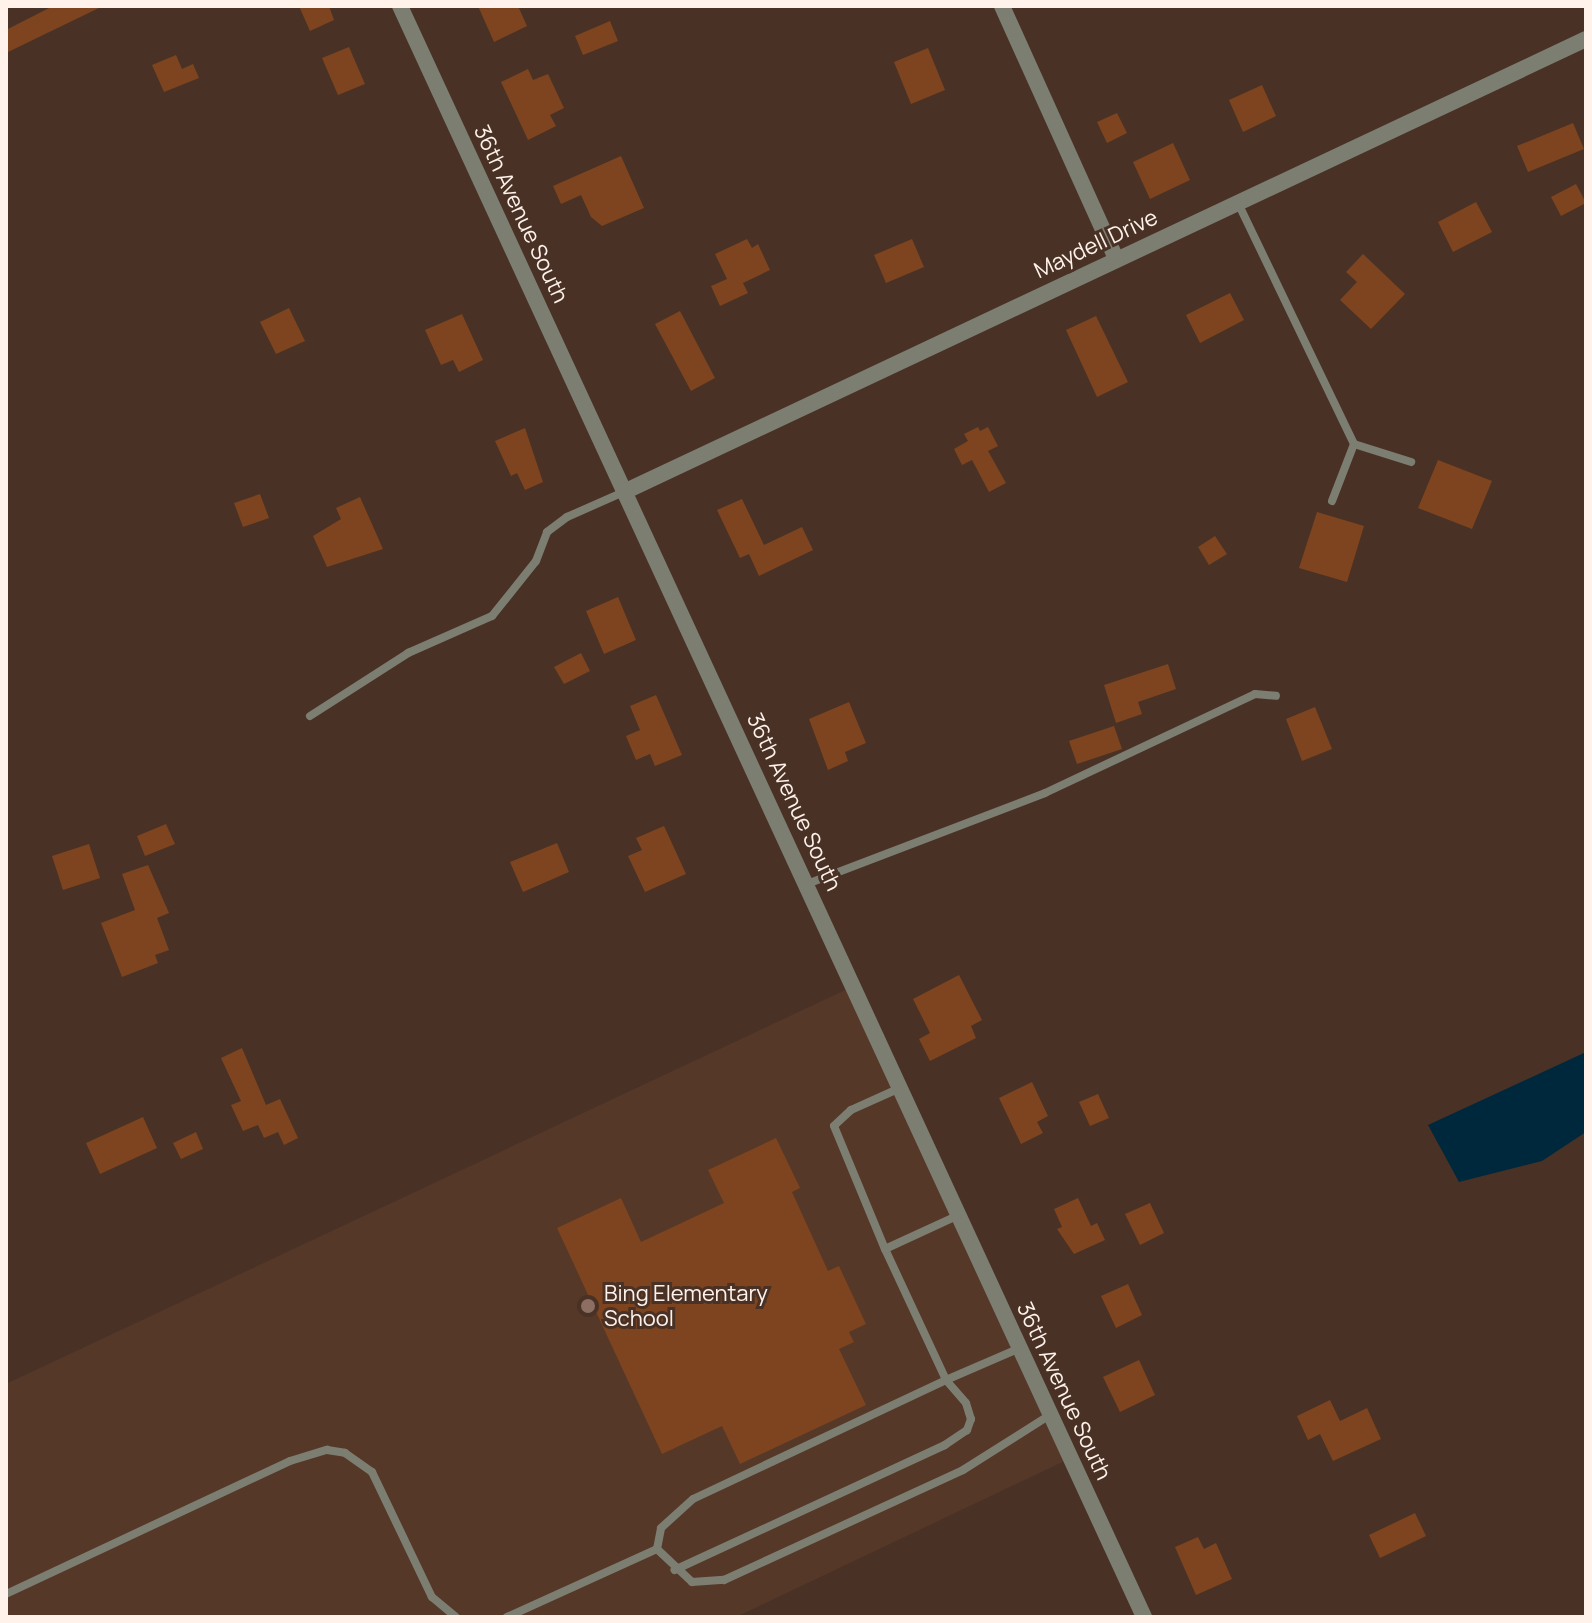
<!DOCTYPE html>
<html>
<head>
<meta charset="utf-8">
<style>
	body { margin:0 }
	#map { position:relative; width:1592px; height:1623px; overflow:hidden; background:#493225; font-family:Manrope,sans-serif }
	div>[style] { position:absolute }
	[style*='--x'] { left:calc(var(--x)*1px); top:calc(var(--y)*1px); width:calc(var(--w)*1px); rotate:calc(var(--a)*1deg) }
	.built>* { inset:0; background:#553827 }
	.water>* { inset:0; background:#00283c }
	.building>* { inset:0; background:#7d441f }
	.service>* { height:8px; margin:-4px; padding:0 4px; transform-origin:4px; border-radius:4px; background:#7d7e72 }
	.minor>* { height:16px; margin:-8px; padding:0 8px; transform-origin:8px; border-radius:8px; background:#7d7e72 }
	.dots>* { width:22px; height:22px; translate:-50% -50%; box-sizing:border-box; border:4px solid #493225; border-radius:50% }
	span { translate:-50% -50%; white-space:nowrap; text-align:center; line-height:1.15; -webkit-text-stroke:6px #493225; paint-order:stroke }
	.street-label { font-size:22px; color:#fef2eb }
	.poi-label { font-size:22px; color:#fef2eb }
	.left { translate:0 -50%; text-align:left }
	.frame { position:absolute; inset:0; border:8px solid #fef2eb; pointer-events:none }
</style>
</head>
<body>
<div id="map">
	<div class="built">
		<i style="clip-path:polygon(856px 985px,1073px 1457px,736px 1617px,6px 1617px,6px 1384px)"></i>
	</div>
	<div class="water">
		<i style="clip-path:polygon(1586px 1052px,1586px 1132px,1542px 1161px,1459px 1182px,1428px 1125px)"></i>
	</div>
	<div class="building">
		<i style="clip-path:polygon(53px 6px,103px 6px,6px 53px,6px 30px)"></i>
		<i style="clip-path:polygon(299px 6px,329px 6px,334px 20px,310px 31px)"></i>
		<i style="clip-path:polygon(478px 6px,518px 6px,527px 26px,494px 42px)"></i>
		<i style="clip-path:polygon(610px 21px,618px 41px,583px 55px,575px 36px)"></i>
		<i style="clip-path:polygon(349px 47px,365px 84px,338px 95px,322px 58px)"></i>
		<i style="clip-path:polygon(928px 48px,945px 90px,911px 104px,894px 62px)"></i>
		<i style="clip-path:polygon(176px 55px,182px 69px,193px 64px,199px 78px,164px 92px,152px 65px)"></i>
		<i style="clip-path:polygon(528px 69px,533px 80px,548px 74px,564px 108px,550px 115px,556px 126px,528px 140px,501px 82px)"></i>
		<i style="clip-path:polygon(1262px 85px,1276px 116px,1243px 132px,1229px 100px)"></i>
		<i style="clip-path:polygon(1117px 113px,1127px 133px,1107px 143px,1097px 122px)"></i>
		<i style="clip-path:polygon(1573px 123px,1584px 149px,1528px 172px,1517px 146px)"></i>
		<i style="clip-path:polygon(1173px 143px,1190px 180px,1150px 199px,1133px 162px)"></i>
		<i style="clip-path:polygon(621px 156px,644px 208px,602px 226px,591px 217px,581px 195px,561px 204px,553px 186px)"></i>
		<i style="clip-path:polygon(1576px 184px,1586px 203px,1561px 216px,1551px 197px)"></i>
		<i style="clip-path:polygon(1476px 202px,1492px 232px,1453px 252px,1438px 222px)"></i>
		<i style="clip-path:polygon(747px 239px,752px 248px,758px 244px,770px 270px,743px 283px,748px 293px,720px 306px,711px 286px,727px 279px,715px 254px)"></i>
		<i style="clip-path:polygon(912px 239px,924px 267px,886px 283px,874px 255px)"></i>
		<i style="clip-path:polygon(1363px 254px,1405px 294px,1371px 329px,1340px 300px,1357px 282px,1346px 272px)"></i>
		<i style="clip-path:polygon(1230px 293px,1244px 320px,1200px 343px,1186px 315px)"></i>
		<i style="clip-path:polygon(289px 308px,305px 341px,276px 354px,260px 322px)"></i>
		<i style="clip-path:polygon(680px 311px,715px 378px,691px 391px,655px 324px)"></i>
		<i style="clip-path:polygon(462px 314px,483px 360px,459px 372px,453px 360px,441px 365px,425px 330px)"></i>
		<i style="clip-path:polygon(1096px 316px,1128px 382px,1097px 397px,1066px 330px)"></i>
		<i style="clip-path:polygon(978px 427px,980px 431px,988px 427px,998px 446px,988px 451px,1006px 483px,989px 492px,972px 460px,962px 465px,954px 449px,968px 441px,964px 434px)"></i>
		<i style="clip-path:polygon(525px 428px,543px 482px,525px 490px,517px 473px,511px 476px,495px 441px)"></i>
		<i style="clip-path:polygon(1438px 460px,1492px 481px,1472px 529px,1418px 508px)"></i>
		<i style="clip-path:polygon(260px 494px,269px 518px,243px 527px,234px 503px)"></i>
		<i style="clip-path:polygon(360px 497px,383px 549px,327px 567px,313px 536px,341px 519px,336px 508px)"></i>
		<i style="clip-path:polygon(742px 499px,764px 545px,802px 527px,813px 550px,759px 576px,749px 554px,740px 558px,717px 510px)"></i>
		<i style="clip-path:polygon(1317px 512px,1364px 526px,1347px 582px,1299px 568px)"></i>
		<i style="clip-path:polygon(1215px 536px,1227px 554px,1209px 565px,1198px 547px)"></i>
		<i style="clip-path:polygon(618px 597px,636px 640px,604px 654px,586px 611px)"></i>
		<i style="clip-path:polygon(581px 653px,590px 671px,564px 684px,554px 667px)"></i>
		<i style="clip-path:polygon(1168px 664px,1176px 689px,1138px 702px,1142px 714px,1116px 723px,1104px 685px)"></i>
		<i style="clip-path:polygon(656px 695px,682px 755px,655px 766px,650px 754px,636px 760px,626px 736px,640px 730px,630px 706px)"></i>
		<i style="clip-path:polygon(849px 702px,866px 743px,845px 752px,848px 761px,828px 770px,809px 719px)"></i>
		<i style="clip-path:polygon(1315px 707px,1332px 749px,1302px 761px,1286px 719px)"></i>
		<i style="clip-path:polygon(1114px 726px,1122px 749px,1077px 764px,1069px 741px)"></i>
		<i style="clip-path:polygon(166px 824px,175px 844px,145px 856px,137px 836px)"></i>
		<i style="clip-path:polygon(664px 826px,686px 874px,645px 892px,628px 856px,642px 850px,636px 838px)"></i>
		<i style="clip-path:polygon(557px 843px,569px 872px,523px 892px,510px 862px)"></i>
		<i style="clip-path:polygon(89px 844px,100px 878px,63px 890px,52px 856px)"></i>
		<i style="clip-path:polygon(148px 865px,169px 913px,157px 918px,169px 950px,155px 955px,158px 963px,122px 977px,101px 923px,135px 910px,122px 874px)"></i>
		<i style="clip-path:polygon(959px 975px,982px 1020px,971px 1026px,976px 1038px,930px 1061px,919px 1039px,930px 1033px,913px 999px)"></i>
		<i style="clip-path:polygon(242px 1048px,266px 1105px,280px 1099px,298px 1138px,284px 1145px,278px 1132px,264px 1138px,258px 1125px,243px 1131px,231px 1105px,241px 1101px,221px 1058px)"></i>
		<i style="clip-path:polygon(1032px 1082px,1048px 1116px,1037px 1122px,1043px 1133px,1021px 1144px,999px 1098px)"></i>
		<i style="clip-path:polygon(1098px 1094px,1109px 1118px,1090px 1126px,1079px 1102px)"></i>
		<i style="clip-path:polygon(143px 1117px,157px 1148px,100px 1174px,86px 1143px)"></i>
		<i style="clip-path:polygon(196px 1132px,203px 1149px,181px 1159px,173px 1143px)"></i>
		<i style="clip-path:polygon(776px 1138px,800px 1188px,792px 1192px,828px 1271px,839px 1266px,866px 1324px,849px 1332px,854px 1342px,839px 1349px,866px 1405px,740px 1464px,722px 1426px,662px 1454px,557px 1228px,621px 1198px,641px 1242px,724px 1203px,708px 1170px)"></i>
		<i style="clip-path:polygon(1078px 1198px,1091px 1226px,1097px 1223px,1105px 1240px,1074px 1254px,1057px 1229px,1062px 1227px,1054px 1209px)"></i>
		<i style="clip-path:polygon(1150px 1203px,1164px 1233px,1140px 1245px,1125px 1214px)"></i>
		<i style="clip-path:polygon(1128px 1284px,1142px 1315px,1116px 1328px,1101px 1296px)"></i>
		<i style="clip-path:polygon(1139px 1360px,1155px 1395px,1120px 1412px,1103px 1377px)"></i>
		<i style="clip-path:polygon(1330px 1400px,1340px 1421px,1367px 1408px,1381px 1439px,1333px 1461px,1320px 1434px,1308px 1440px,1297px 1416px)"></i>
		<i style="clip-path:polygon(1415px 1513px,1426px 1536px,1380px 1558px,1369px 1535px)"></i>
		<i style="clip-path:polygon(1198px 1537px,1204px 1549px,1216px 1543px,1232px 1579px,1196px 1595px,1175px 1547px)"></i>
	</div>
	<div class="service">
		<i style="--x:1238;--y:203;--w:267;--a:64.3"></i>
		<i style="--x:1354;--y:444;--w:60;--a:17.5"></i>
		<i style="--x:1332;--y:501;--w:61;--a:-68.9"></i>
		<i style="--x:310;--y:716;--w:117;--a:-32.7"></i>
		<i style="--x:408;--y:653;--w:92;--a:-23.8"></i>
		<i style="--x:492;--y:616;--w:70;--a:-51.3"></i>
		<i style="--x:536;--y:561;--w:31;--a:-69"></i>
		<i style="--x:547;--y:532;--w:25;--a:-37"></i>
		<i style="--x:567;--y:517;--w:64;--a:-23.8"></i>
		<i style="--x:807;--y:884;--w:255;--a:-20.9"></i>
		<i style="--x:1045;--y:793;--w:232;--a:-25.2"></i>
		<i style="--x:1255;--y:694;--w:21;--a:5"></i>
		<i style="--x:900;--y:1088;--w:54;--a:155.8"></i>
		<i style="--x:851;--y:1110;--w:23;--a:137"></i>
		<i style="--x:834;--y:1126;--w:133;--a:67.5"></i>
		<i style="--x:885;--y:1249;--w:145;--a:65"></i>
		<i style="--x:946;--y:1380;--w:81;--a:-23.4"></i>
		<i style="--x:885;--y:1249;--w:81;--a:-24.7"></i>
		<i style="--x:657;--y:1549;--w:48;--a:43.3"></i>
		<i style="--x:692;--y:1582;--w:32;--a:-4"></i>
		<i style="--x:724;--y:1580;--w:263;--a:-24.7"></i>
		<i style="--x:963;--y:1470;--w:103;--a:-32.3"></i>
		<i style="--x:6;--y:1594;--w:314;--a:-25.1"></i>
		<i style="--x:290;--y:1461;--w:39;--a:-17"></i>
		<i style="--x:327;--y:1450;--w:18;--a:9"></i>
		<i style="--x:345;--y:1453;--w:33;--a:35"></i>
		<i style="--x:372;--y:1472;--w:139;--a:64.4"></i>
		<i style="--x:432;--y:1597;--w:31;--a:40"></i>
		<i style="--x:507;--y:1617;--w:165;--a:-24.4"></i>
		<i style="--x:657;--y:1549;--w:21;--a:-79"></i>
		<i style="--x:661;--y:1528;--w:43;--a:-42.2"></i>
		<i style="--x:693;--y:1499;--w:280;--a:-25.2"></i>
		<i style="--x:946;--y:1380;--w:30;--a:49"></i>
		<i style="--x:966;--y:1403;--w:17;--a:73"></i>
		<i style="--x:971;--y:1419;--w:12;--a:110"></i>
		<i style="--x:967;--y:1430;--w:27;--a:146"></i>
		<i style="--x:945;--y:1445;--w:298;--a:155.2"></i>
	</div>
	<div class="minor">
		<i style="--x:400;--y:6;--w:1775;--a:65.21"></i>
		<i style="--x:1002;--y:6;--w:277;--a:65.7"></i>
		<i style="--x:626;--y:491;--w:1061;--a:-25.21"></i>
	</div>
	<div class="dots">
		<i style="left:588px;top:1306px;background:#8d6e63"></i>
	</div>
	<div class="street-label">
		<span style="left:521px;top:214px;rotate:65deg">36th Avenue South</span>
		<span style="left:1096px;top:244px;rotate:-25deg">Maydell Drive</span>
		<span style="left:794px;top:802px;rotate:65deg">36th Avenue South</span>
		<span style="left:1064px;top:1391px;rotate:65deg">36th Avenue South</span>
	</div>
	<div class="poi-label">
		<span class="left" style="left:604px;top:1306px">Bing Elementary<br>School</span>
	</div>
	<div class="frame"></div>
</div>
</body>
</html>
